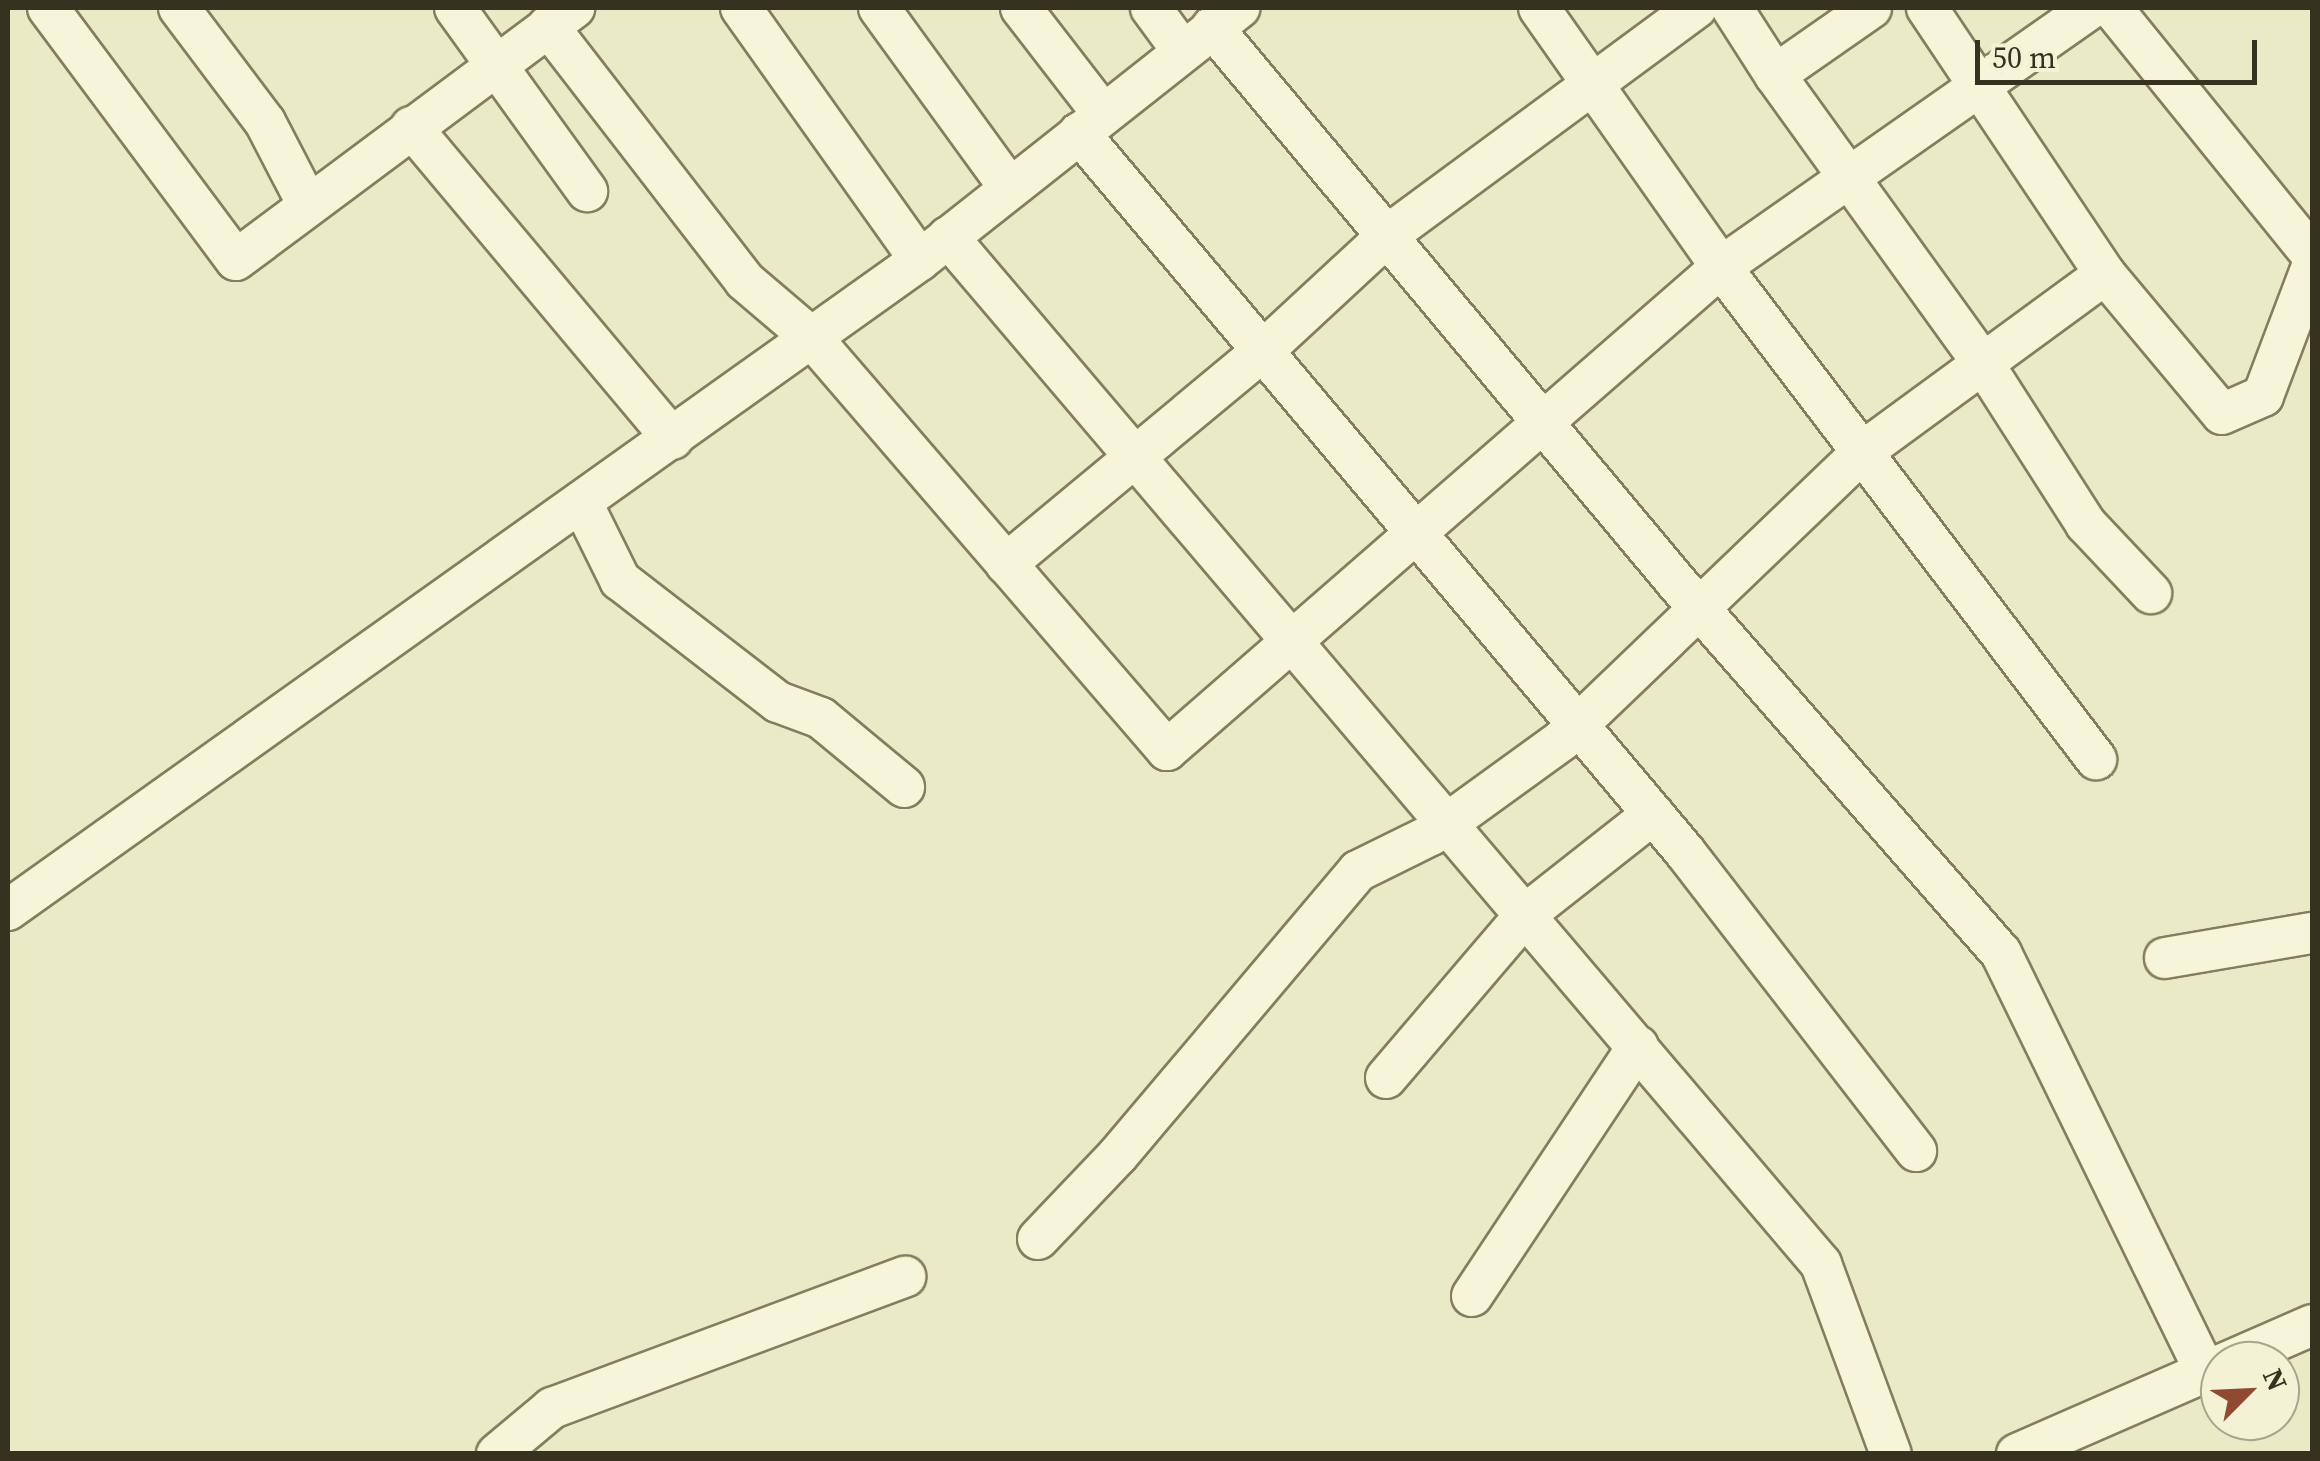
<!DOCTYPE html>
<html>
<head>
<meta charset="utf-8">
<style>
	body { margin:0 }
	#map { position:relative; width:2320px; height:1461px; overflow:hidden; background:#ebeac6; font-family:"Source Serif 4",serif }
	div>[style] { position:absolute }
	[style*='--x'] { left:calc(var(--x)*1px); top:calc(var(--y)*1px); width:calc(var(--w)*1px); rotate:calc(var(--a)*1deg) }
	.roads { filter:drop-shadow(2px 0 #857d5d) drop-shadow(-2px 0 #857d5d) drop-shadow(0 2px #857d5d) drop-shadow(0 -2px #857d5d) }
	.minor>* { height:40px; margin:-20px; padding:0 20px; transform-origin:20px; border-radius:20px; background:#f6f5d9 }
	span { translate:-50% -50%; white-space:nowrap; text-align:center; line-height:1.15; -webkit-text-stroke:8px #f3f2d5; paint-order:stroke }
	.frame { position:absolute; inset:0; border:10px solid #373120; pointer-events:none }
	.north { position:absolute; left:2200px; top:1341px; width:100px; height:100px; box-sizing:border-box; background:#f3f2d5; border:2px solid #a8a58d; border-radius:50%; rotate:66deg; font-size:28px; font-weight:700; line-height:40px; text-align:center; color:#373120 }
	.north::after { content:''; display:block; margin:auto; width:35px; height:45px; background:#904a32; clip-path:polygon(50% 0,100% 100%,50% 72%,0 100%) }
	.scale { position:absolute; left:1975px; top:40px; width:282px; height:45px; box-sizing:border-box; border:5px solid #373120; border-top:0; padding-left:12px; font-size:30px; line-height:35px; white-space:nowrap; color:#373120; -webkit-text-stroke:8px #f3f2d5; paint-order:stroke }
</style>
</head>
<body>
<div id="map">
	<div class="roads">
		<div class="minor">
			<i style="--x:48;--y:8;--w:314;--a:53.3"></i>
			<i style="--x:236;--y:260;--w:422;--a:-36.7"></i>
			<i style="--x:179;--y:8;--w:143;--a:53"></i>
			<i style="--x:265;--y:122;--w:93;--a:62.6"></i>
			<i style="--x:455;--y:8;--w:226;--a:54.2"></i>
			<i style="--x:741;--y:8;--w:309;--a:54.6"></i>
			<i style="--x:879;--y:8;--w:223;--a:54"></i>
			<i style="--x:1021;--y:8;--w:134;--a:52.3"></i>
			<i style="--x:1151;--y:8;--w:51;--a:53.8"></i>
			<i style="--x:1539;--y:8;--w:317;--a:54.9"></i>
			<i style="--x:1721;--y:267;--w:619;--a:52.69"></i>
			<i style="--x:1732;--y:8;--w:80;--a:57.3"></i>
			<i style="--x:1775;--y:75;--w:117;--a:-34.9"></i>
			<i style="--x:1927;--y:8;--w:320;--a:56.2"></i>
			<i style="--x:2105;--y:274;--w:182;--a:50.1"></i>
			<i style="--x:2222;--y:414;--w:45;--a:-23.7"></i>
			<i style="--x:2263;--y:396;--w:139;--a:-69.3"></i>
			<i style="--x:2112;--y:8;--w:318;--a:51"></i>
			<i style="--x:548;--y:26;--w:322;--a:52.3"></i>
			<i style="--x:745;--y:281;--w:88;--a:40.4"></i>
			<i style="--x:812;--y:338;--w:544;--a:49.25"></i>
			<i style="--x:1167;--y:750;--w:735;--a:-41.08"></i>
			<i style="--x:1721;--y:267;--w:452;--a:-35"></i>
			<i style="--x:1212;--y:27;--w:725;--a:50.09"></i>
			<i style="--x:1677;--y:583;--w:492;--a:48.8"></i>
			<i style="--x:2001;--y:953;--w:461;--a:64"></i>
			<i style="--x:1775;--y:75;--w:355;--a:54.2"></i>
			<i style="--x:1983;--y:363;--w:191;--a:57.4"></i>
			<i style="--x:2086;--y:524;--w:95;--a:46.7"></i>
			<i style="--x:411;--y:127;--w:407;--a:50"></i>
			<i style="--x:1079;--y:133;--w:940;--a:49.87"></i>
			<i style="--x:1685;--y:852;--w:378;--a:52.3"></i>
			<i style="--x:948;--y:237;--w:1348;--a:49.63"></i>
			<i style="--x:1821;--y:1264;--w:202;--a:69.8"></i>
			<i style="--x:582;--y:503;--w:86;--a:63.7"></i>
			<i style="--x:620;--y:580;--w:200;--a:37.7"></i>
			<i style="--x:778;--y:702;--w:46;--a:20.4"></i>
			<i style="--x:821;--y:718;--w:108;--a:39.7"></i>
			<i style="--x:1006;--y:564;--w:335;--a:-39.7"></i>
			<i style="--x:1264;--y:350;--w:169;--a:-42.8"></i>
			<i style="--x:1388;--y:235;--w:383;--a:-36.4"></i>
			<i style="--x:8;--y:910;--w:1120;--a:-35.48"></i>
			<i style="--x:920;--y:260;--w:407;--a:-38.3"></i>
			<i style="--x:2165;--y:958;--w:149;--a:-9.7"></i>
			<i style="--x:1386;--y:1078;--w:216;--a:-49.5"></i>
			<i style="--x:1526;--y:914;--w:162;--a:-38.2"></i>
			<i style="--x:1038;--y:1239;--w:116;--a:-46.4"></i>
			<i style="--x:1118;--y:1155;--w:372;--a:-49.8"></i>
			<i style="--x:1358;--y:871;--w:81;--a:-26.3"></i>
			<i style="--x:1431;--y:835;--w:162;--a:-35.9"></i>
			<i style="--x:1562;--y:740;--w:416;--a:-43.8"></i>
			<i style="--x:1862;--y:452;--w:301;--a:-36.2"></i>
			<i style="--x:1472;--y:1296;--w:300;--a:-56.4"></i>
			<i style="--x:497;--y:1454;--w:72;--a:-39.9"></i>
			<i style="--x:552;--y:1408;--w:377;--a:-20.4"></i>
			<i style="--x:2017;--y:1454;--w:322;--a:-23.6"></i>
		</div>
	</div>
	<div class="frame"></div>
	<div class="north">N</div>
	<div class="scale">50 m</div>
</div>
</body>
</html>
